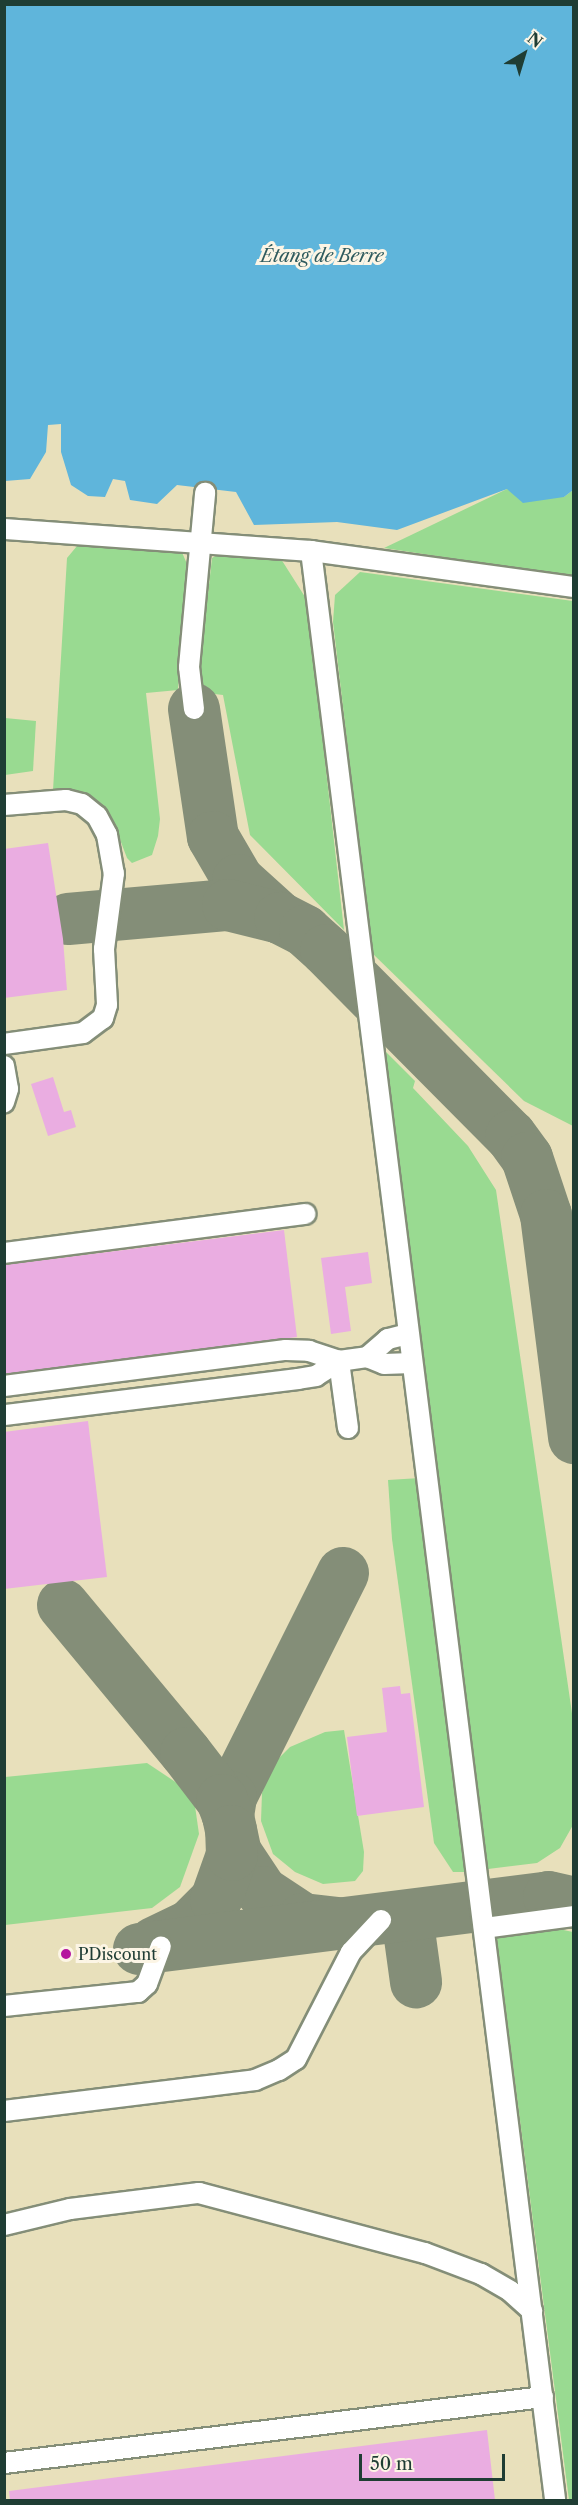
<!DOCTYPE html>
<html>
<head>
<meta charset="utf-8">
<style>
	body { margin:0 }
	#map { position:relative; width:578px; height:2505px; overflow:hidden; background:#e8e0bb; font-family:"Libre Caslon Text",serif }
	div>[style] { position:absolute }
	[style*='--x'] { left:calc(var(--x)*1px); top:calc(var(--y)*1px); width:calc(var(--w)*1px); rotate:calc(var(--a)*1deg) }
	.green>* { inset:0; background:#99da91 }
	.water>* { inset:0; background:#5fb5db }
	.taxiway>* { height:52px; margin:-26px; padding:0 26px; transform-origin:26px; border-radius:26px; background:#848e78 }
	.building>* { inset:0; background:#eaade1 }
	.roads { filter:drop-shadow(2px 0 #848e78) drop-shadow(-2px 0 #848e78) drop-shadow(0 2px #848e78) drop-shadow(0 -2px #848e78) }
	.minor>* { height:20px; margin:-10px; padding:0 10px; transform-origin:10px; border-radius:10px; background:#fff }
	.dots>* { width:16px; height:16px; translate:-50% -50%; box-sizing:border-box; border:3px solid #fcf5e5; border-radius:50% }
	span { translate:-50% -50%; white-space:nowrap; text-align:center; line-height:1.15; -webkit-text-stroke:6px #fcf5e5; paint-order:stroke }
	.poi-label { font-size:16px; color:#1f3d34 }
	.left { translate:0 -50%; text-align:left }
	.water-label { font-size:18px; color:#2f5b5e; font-style:italic }
	.frame { position:absolute; inset:0; border:6px solid #1f3d34; pointer-events:none }
	.north { position:absolute; left:494px; top:24px; width:60px; height:60px; -webkit-text-stroke:4px #fcf5e5; paint-order:stroke; rotate:38deg; font-size:16px; font-weight:700; line-height:24px; text-align:center; color:#1f3d34 }
	.north::after { content:''; display:block; margin:auto; width:21px; height:27px; background:#1f3d34; clip-path:polygon(50% 0,100% 100%,50% 72%,0 100%) }
	.scale { position:absolute; left:359px; top:2454px; width:146px; height:27px; box-sizing:border-box; border:3px solid #1f3d34; border-top:0; padding-left:8px; font-size:18px; line-height:21px; white-space:nowrap; color:#1f3d34; -webkit-text-stroke:4px #fcf5e5; paint-order:stroke }
</style>
</head>
<body>
<div id="map">
	<div class="green">
		<i style="clip-path:polygon(507px 489px,564px 497px,573px 490px,573px 577px,384px 548px)"></i>
		<i style="clip-path:polygon(82px 540px,181px 550px,187px 564px,178px 690px,146px 693px,160px 819px,158px 836px,152px 855px,132px 863px,127px 858px,113px 821px,80px 795px,53px 790px,67px 558px)"></i>
		<i style="clip-path:polygon(247px 549px,281px 559px,307px 600px,344px 930px,250px 835px,223px 695px,197px 692px,212px 558px,225px 550px)"></i>
		<i style="clip-path:polygon(360px 572px,573px 601px,573px 1126px,524px 1101px,372px 953px,333px 622px,335px 595px)"></i>
		<i style="clip-path:polygon(5px 718px,36px 721px,33px 771px,5px 775px)"></i>
		<i style="clip-path:polygon(385px 1051px,415px 1081px,413px 1088px,468px 1146px,496px 1190px,574px 1727px,573px 1825px,560px 1848px,537px 1863px,488px 1869px)"></i>
		<i style="clip-path:polygon(420px 1478px,469px 1872px,453px 1872px,434px 1843px,392px 1539px,388px 1480px)"></i>
		<i style="clip-path:polygon(344px 1730px,364px 1852px,363px 1871px,355px 1881px,323px 1884px,295px 1872px,273px 1854px,261px 1821px,262px 1793px,273px 1764px,290px 1747px,325px 1732px)"></i>
		<i style="clip-path:polygon(147px 1763px,177px 1783px,195px 1806px,199px 1834px,180px 1887px,152px 1908px,5px 1925px,5px 1777px)"></i>
		<i style="clip-path:polygon(549px 1927px,573px 1932px,573px 2500px,569px 2500px,496px 1934px)"></i>
	</div>
	<div class="water">
		<i style="clip-path:polygon(5px 5px,573px 5px,573px 490px,564px 497px,523px 503px,507px 489px,397px 530px,337px 522px,254px 525px,236px 492px,177px 485px,157px 504px,130px 500px,125px 481px,113px 479px,105px 497px,88px 496px,71px 485px,61px 452px,61px 424px,48px 425px,46px 452px,30px 479px,5px 481px)"></i>
	</div>
	<div class="taxiway">
		<i style="--x:194;--y:709;--w:129;--a:81.6"></i>
		<i style="--x:213;--y:837;--w:50;--a:59.8"></i>
		<i style="--x:238;--y:880;--w:57;--a:42.1"></i>
		<i style="--x:68;--y:919;--w:161;--a:-5"></i>
		<i style="--x:228;--y:905;--w:54;--a:14"></i>
		<i style="--x:280;--y:918;--w:28;--a:27"></i>
		<i style="--x:305;--y:931;--w:28;--a:42"></i>
		<i style="--x:326;--y:950;--w:262;--a:45.2"></i>
		<i style="--x:511;--y:1136;--w:27;--a:54"></i>
		<i style="--x:527;--y:1158;--w:60;--a:71.6"></i>
		<i style="--x:546;--y:1215;--w:225;--a:82.8"></i>
		<i style="--x:343;--y:1573;--w:250;--a:116.6"></i>
		<i style="--x:231;--y:1797;--w:19;--a:99"></i>
		<i style="--x:228;--y:1816;--w:38;--a:78"></i>
		<i style="--x:236;--y:1853;--w:47;--a:56.3"></i>
		<i style="--x:262;--y:1892;--w:49;--a:33.4"></i>
		<i style="--x:303;--y:1919;--w:44;--a:6.5"></i>
		<i style="--x:63;--y:1605;--w:192;--a:50.3"></i>
		<i style="--x:186;--y:1753;--w:59;--a:52.5"></i>
		<i style="--x:222;--y:1800;--w:17;--a:69"></i>
		<i style="--x:407;--y:1916;--w:67;--a:82.2"></i>
		<i style="--x:154;--y:1943;--w:41;--a:-25.9"></i>
		<i style="--x:191;--y:1925;--w:35;--a:-45"></i>
		<i style="--x:216;--y:1900;--w:48;--a:-70.4"></i>
		<i style="--x:232;--y:1855;--w:24;--a:-92"></i>
		<i style="--x:139;--y:1949;--w:413;--a:-7.2"></i>
		<i style="--x:549;--y:1897;--w:26;--a:13"></i>
	</div>
	<div class="building">
		<i style="clip-path:polygon(48px 843px,63px 939px,67px 990px,4px 998px,4px 849px)"></i>
		<i style="clip-path:polygon(53px 1077px,64px 1112px,71px 1110px,76px 1127px,48px 1136px,31px 1084px)"></i>
		<i style="clip-path:polygon(284px 1230px,297px 1337px,4px 1374px,4px 1265px)"></i>
		<i style="clip-path:polygon(368px 1252px,372px 1283px,345px 1287px,351px 1331px,331px 1334px,321px 1258px)"></i>
		<i style="clip-path:polygon(88px 1421px,107px 1577px,4px 1589px,4px 1432px)"></i>
		<i style="clip-path:polygon(400px 1686px,401px 1694px,410px 1693px,424px 1807px,357px 1816px,347px 1737px,387px 1732px,382px 1688px)"></i>
		<i style="clip-path:polygon(487px 2430px,495px 2500px,10px 2500px,9px 2491px)"></i>
	</div>
	<div class="roads">
		<div class="minor">
			<i style="--x:4;--y:529;--w:308;--a:4.1"></i>
			<i style="--x:311;--y:551;--w:265;--a:7.8"></i>
			<i style="--x:311;--y:551;--w:1964;--a:82.86"></i>
			<i style="--x:194;--y:709;--w:42;--a:-96.8"></i>
			<i style="--x:189;--y:667;--w:175;--a:-84.7"></i>
			<i style="--x:4;--y:805;--w:62;--a:-4.6"></i>
			<i style="--x:66;--y:800;--w:16;--a:14"></i>
			<i style="--x:82;--y:804;--w:19;--a:39"></i>
			<i style="--x:97;--y:816;--w:21;--a:62"></i>
			<i style="--x:107;--y:835;--w:39;--a:80"></i>
			<i style="--x:114;--y:873;--w:77;--a:97.5"></i>
			<i style="--x:104;--y:949;--w:56;--a:86.9"></i>
			<i style="--x:107;--y:1005;--w:14;--a:107"></i>
			<i style="--x:103;--y:1018;--w:25;--a:143"></i>
			<i style="--x:83;--y:1033;--w:80;--a:172.1"></i>
			<i style="--x:4;--y:1066;--w:23;--a:80"></i>
			<i style="--x:8;--y:1089;--w:14;--a:107"></i>
			<i style="--x:4;--y:1253;--w:304;--a:-7.4"></i>
			<i style="--x:408;--y:1334;--w:21;--a:166"></i>
			<i style="--x:388;--y:1339;--w:28;--a:139"></i>
			<i style="--x:367;--y:1357;--w:18;--a:22"></i>
			<i style="--x:384;--y:1364;--w:28;--a:-2"></i>
			<i style="--x:4;--y:1386;--w:284;--a:-7.3"></i>
			<i style="--x:286;--y:1350;--w:23;--a:2"></i>
			<i style="--x:309;--y:1351;--w:32;--a:18"></i>
			<i style="--x:339;--y:1361;--w:27;--a:147"></i>
			<i style="--x:316;--y:1376;--w:18;--a:171"></i>
			<i style="--x:298;--y:1379;--w:296;--a:173"></i>
			<i style="--x:348;--y:1428;--w:68;--a:-97.7"></i>
			<i style="--x:339;--y:1361;--w:28;--a:-8"></i>
			<i style="--x:484;--y:1928;--w:91;--a:-7.6"></i>
			<i style="--x:4;--y:2006;--w:135;--a:-6"></i>
			<i style="--x:138;--y:1992;--w:12;--a:-42"></i>
			<i style="--x:147;--y:1984;--w:40;--a:-69.8"></i>
			<i style="--x:4;--y:2111;--w:253;--a:-7"></i>
			<i style="--x:255;--y:2080;--w:26;--a:-23"></i>
			<i style="--x:279;--y:2070;--w:20;--a:-33"></i>
			<i style="--x:296;--y:2059;--w:120;--a:-62.8"></i>
			<i style="--x:351;--y:1952;--w:44;--a:-46.8"></i>
			<i style="--x:4;--y:2225;--w:68;--a:-13.6"></i>
			<i style="--x:70;--y:2209;--w:130;--a:-7.1"></i>
			<i style="--x:199;--y:2193;--w:234;--a:14.9"></i>
			<i style="--x:425;--y:2253;--w:60;--a:20.6"></i>
			<i style="--x:481;--y:2274;--w:34;--a:30"></i>
			<i style="--x:510;--y:2291;--w:30;--a:42"></i>
			<i style="--x:4;--y:2463;--w:543;--a:-6.98"></i>
		</div>
	</div>
	<div class="dots">
		<i style="left:66px;top:1954px;background:#b5179e"></i>
	</div>
	<div class="poi-label">
		<span class="left" style="left:78px;top:1954px">PDiscount</span>
	</div>
	<div class="water-label">
		<span style="left:322px;top:256px">Étang de Berre</span>
	</div>
	<div class="frame"></div>
	<div class="north">N</div>
	<div class="scale">50 m</div>
</div>
</body>
</html>
